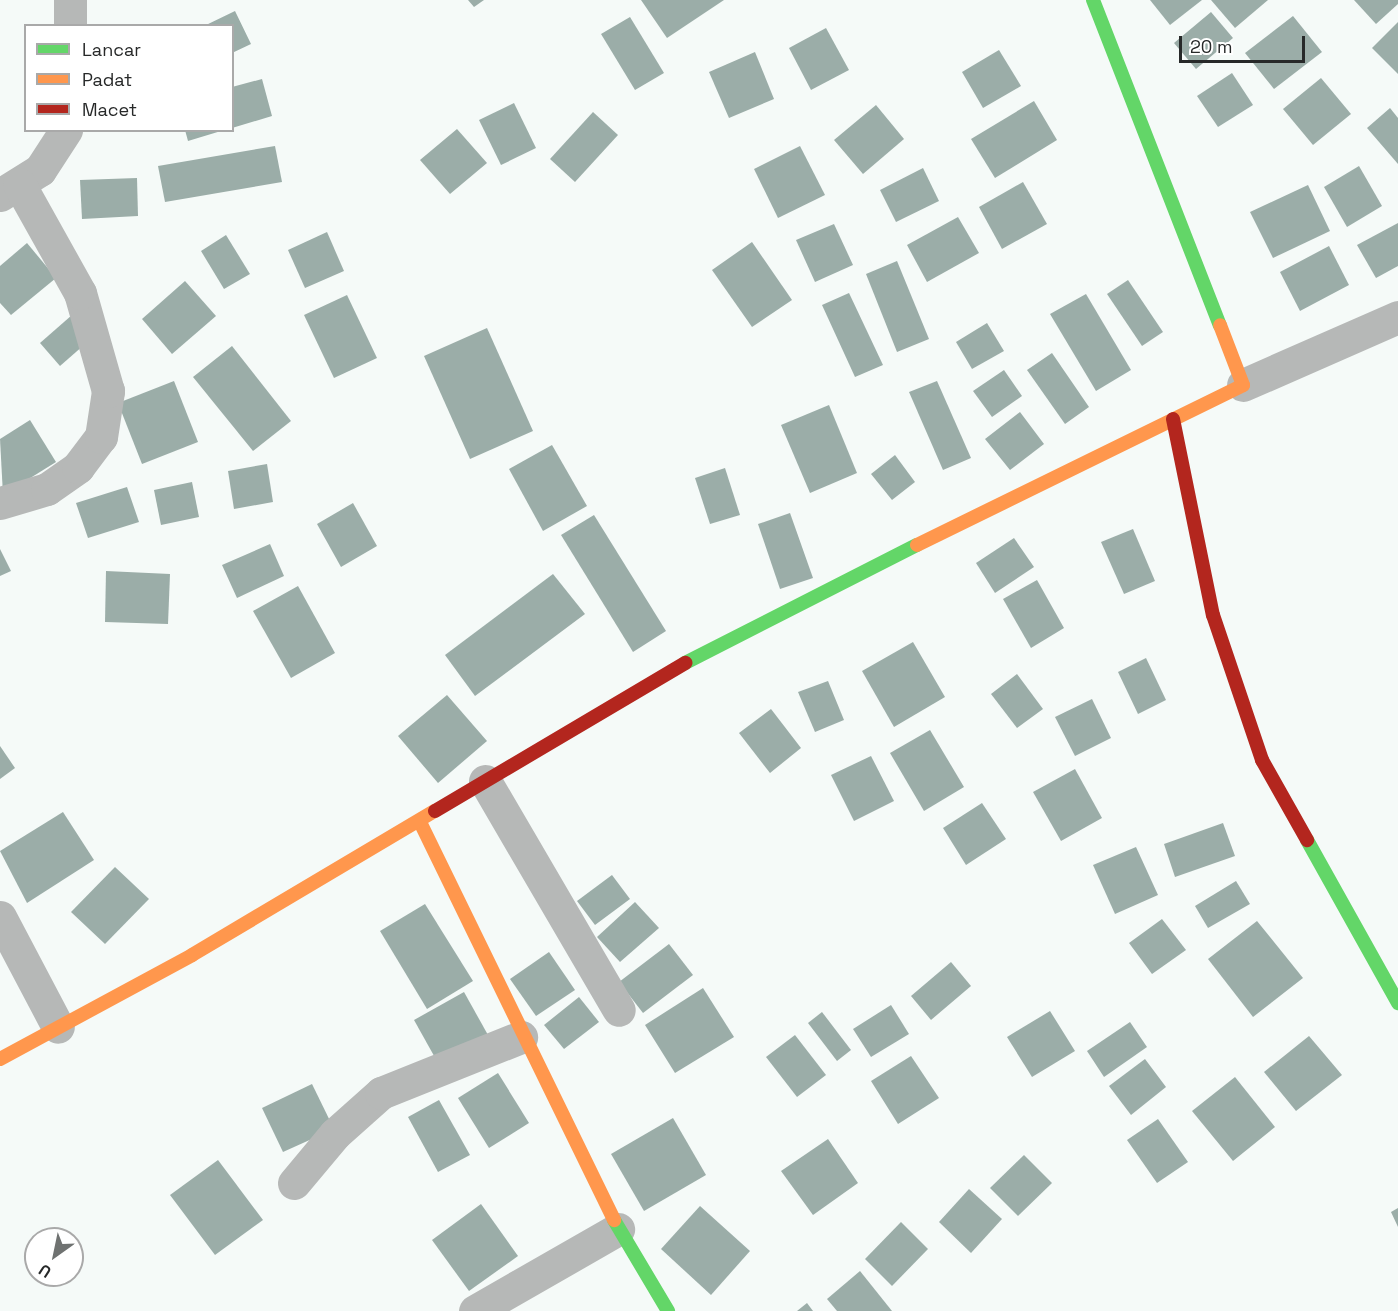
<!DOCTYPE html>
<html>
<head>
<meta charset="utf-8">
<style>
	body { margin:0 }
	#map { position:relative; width:1398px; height:1311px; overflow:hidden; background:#f5faf8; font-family:"Space Grotesk",sans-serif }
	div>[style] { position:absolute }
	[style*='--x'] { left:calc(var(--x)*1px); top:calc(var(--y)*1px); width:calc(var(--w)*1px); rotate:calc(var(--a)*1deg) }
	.building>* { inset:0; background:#9bada8 }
	.street>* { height:33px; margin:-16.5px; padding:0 16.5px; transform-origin:16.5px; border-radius:16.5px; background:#b6b8b7 }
	.fast>* { height:14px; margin:-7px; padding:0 7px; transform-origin:7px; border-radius:7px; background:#63d668 }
	.slow>* { height:14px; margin:-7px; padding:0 7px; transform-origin:7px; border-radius:7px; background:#ff974d }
	.jam>* { height:14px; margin:-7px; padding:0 7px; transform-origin:7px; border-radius:7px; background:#b3261e }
	span { translate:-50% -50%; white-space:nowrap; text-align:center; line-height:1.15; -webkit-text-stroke:5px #fff; paint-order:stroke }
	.legend { position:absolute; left:24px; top:24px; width:210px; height:108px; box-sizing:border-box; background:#fff; border:2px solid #a9a9a9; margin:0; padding:8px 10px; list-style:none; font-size:18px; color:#272929 }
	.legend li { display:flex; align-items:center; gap:12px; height:30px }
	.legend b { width:30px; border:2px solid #a9a9a9 }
	.north { position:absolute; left:24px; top:1227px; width:60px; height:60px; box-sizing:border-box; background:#fff; border:2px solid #a9a9a9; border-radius:50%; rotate:213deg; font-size:16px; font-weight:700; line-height:24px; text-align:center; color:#272929 }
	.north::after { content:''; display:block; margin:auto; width:21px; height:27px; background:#6f7271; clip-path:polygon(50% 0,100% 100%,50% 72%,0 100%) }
	.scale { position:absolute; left:1179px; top:36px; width:126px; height:27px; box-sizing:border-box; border:3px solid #272929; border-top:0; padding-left:8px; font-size:18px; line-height:21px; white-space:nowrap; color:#272929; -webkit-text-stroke:4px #fff; paint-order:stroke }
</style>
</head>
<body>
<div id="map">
	<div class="building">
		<i style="clip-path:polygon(468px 0,484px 0,474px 7px)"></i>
		<i style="clip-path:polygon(641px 0,724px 0,667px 38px)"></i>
		<i style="clip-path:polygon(1150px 0,1202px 0,1170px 25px)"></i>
		<i style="clip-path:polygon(1211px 0,1268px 0,1235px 28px)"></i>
		<i style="clip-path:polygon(1354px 0,1398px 0,1398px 4px,1376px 24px)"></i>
		<i style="clip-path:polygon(235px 11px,251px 44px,232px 53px,232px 26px,204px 26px)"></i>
		<i style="clip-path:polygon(1211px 12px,1233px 38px,1196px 69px,1174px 43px)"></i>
		<i style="clip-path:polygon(1293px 16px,1322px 52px,1274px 89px,1245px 53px)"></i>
		<i style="clip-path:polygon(630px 17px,664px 73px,635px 90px,601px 34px)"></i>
		<i style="clip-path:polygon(1398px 22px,1398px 74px,1372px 48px)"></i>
		<i style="clip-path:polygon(826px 28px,849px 70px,811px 90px,789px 48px)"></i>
		<i style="clip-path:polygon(999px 50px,1021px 86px,983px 108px,962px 72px)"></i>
		<i style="clip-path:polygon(755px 52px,774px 99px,729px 118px,709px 72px)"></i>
		<i style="clip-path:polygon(1232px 73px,1253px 105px,1218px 127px,1197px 96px)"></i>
		<i style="clip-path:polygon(1321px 78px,1351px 114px,1313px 145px,1283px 109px)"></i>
		<i style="clip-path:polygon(262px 79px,272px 116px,232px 128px,232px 87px)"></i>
		<i style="clip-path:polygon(1034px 101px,1057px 140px,995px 178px,971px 139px)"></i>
		<i style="clip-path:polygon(514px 103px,536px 148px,501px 165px,479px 120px)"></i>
		<i style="clip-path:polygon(876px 105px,904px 139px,863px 174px,834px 140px)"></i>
		<i style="clip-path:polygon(1390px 108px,1398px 118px,1398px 164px,1367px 128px)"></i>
		<i style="clip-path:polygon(593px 112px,618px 135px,575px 182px,550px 159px)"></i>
		<i style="clip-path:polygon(457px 129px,487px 163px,450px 194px,420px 160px)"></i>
		<i style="clip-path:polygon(185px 130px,221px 130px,221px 131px,188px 141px)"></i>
		<i style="clip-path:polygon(275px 146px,282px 182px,165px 202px,158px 166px)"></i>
		<i style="clip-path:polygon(800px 146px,825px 195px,778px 218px,754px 169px)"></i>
		<i style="clip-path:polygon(1359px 166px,1382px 206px,1347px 227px,1324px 187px)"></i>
		<i style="clip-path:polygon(923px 168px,939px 201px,896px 222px,880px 190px)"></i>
		<i style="clip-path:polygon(137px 178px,138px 216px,82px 219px,80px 180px)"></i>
		<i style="clip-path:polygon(1023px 182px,1047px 224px,1002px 249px,979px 207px)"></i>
		<i style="clip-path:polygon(1308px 185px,1330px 231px,1273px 258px,1250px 212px)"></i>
		<i style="clip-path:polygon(958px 217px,979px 253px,927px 282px,907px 245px)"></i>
		<i style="clip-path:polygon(1398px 223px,1398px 266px,1376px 278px,1357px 245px)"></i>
		<i style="clip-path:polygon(834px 224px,853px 265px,815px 282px,796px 240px)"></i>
		<i style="clip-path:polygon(327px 232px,344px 271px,305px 288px,288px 250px)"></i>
		<i style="clip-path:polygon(226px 235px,250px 274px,224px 289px,201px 251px)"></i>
		<i style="clip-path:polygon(752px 242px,792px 300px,752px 327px,712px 270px)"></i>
		<i style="clip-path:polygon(27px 243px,56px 278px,11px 315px,0 303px,0 266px)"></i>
		<i style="clip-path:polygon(1329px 246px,1349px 285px,1300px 311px,1280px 272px)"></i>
		<i style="clip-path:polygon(897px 261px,929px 339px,897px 352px,866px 274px)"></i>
		<i style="clip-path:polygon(1128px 280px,1163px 332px,1142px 346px,1107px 294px)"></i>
		<i style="clip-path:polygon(185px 281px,216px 316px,172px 354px,142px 319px)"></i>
		<i style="clip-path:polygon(849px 293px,883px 365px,855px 377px,822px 305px)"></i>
		<i style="clip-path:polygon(1086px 294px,1131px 370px,1096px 391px,1050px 314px)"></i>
		<i style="clip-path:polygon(347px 295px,377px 358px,334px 378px,304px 315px)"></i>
		<i style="clip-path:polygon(72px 315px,92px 338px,60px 366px,40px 343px)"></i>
		<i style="clip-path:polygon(987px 323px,1004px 351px,972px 369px,956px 342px)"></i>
		<i style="clip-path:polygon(487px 328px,533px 431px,470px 459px,424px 356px)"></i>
		<i style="clip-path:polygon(232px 346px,291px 421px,253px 451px,193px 377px)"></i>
		<i style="clip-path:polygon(1052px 353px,1089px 407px,1065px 424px,1027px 370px)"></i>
		<i style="clip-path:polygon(1004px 370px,1022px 396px,992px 417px,973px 391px)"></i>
		<i style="clip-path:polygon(174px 381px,198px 442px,142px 464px,118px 403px)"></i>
		<i style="clip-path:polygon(937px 381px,971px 458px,943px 470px,909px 392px)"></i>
		<i style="clip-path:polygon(829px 405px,857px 473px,810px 493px,781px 425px)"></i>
		<i style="clip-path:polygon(1020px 412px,1044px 444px,1010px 470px,985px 439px)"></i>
		<i style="clip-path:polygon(30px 420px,56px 462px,3px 495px,0 439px)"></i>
		<i style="clip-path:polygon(552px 445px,587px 506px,543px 531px,509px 469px)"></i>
		<i style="clip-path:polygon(895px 455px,915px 482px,892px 500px,871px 474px)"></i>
		<i style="clip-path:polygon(267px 464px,273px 502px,234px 509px,228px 471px)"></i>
		<i style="clip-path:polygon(725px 468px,740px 515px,710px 524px,695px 478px)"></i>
		<i style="clip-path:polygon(192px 482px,199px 517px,161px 525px,154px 490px)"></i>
		<i style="clip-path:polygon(127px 487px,139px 522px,88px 538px,76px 503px)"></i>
		<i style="clip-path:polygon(353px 503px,377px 546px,341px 567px,317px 524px)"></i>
		<i style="clip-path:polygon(790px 513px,813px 578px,780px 589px,758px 524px)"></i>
		<i style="clip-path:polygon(594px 515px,666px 631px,633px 652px,561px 535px)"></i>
		<i style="clip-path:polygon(1133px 529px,1155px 581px,1124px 594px,1101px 542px)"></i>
		<i style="clip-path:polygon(1014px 538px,1034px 567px,995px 593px,976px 563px)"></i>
		<i style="clip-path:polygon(270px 544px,284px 576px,237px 598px,222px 565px)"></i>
		<i style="clip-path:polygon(0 549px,11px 571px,0 576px)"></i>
		<i style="clip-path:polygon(106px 571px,170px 574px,168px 624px,105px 622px)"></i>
		<i style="clip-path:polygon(553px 574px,585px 614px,475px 696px,445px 655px)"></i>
		<i style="clip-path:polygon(1037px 580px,1064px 628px,1031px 648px,1003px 599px)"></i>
		<i style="clip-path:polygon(298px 586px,335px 653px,291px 678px,253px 611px)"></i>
		<i style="clip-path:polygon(913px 642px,945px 697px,894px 727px,862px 671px)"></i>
		<i style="clip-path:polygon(1146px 658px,1166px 700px,1138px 714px,1118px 672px)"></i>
		<i style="clip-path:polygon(1017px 674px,1043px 709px,1017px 728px,991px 694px)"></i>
		<i style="clip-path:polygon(828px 681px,844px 720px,815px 732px,798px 692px)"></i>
		<i style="clip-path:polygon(447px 695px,487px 741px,438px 783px,398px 736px)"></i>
		<i style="clip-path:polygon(1092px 699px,1111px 738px,1075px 756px,1055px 717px)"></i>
		<i style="clip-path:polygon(771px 709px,801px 748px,770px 773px,739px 733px)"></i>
		<i style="clip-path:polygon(930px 730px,964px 787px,924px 811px,890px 753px)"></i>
		<i style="clip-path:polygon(0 746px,15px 768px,0 779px)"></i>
		<i style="clip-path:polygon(871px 756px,894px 801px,854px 821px,831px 775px)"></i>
		<i style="clip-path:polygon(1075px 769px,1102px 818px,1061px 841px,1033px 792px)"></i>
		<i style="clip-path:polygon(982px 803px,1006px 839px,966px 865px,943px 828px)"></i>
		<i style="clip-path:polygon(63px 812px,94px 860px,27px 903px,0 851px)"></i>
		<i style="clip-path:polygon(1223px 823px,1235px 856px,1175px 877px,1164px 844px)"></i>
		<i style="clip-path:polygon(1136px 847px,1158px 895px,1115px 914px,1093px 865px)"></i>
		<i style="clip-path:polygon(115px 867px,149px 899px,105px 944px,71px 912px)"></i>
		<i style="clip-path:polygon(612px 875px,630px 899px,595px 925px,577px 901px)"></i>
		<i style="clip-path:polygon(1236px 881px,1250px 904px,1208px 928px,1195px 906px)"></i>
		<i style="clip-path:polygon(635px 902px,659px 928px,620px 962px,597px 937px)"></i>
		<i style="clip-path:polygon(425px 904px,473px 981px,427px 1009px,380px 931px)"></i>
		<i style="clip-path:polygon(1162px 919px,1186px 950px,1152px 974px,1129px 943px)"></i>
		<i style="clip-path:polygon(1257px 921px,1303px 978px,1253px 1017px,1208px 959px)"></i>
		<i style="clip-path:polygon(669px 944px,693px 975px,643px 1013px,619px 982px)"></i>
		<i style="clip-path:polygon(549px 952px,575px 990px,536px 1016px,510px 979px)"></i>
		<i style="clip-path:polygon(951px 962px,971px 986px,931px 1020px,911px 996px)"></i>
		<i style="clip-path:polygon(703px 988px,734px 1037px,675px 1073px,645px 1025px)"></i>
		<i style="clip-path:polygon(464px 992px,488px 1035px,438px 1063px,414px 1020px)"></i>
		<i style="clip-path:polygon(579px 997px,599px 1022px,564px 1049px,544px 1025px)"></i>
		<i style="clip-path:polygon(891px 1005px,909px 1034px,871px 1057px,853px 1029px)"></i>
		<i style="clip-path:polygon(1050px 1011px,1075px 1051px,1032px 1077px,1007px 1037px)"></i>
		<i style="clip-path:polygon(822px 1012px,851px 1050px,837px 1061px,808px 1023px)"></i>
		<i style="clip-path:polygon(1130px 1022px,1147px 1047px,1104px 1077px,1087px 1051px)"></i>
		<i style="clip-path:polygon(795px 1035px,826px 1075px,797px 1097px,766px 1057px)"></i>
		<i style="clip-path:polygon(1309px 1036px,1342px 1075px,1296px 1111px,1264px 1072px)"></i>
		<i style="clip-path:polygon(911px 1056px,939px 1098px,898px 1124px,871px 1081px)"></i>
		<i style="clip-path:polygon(1145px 1059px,1166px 1087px,1131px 1115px,1109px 1086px)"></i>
		<i style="clip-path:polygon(498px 1073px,529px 1123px,489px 1148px,458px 1098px)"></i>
		<i style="clip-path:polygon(1235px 1077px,1275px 1127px,1233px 1161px,1192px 1111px)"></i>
		<i style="clip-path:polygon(312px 1084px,334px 1129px,283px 1152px,262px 1108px)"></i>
		<i style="clip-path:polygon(439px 1100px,470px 1155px,438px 1172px,408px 1117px)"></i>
		<i style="clip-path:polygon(673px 1118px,706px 1175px,644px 1211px,611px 1154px)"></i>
		<i style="clip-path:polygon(1158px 1119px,1188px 1162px,1157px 1183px,1127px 1140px)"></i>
		<i style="clip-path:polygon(828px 1139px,858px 1183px,813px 1215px,781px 1171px)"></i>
		<i style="clip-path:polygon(1024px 1155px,1052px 1183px,1018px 1216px,990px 1188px)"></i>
		<i style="clip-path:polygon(218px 1160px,263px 1220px,215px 1255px,170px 1195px)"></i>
		<i style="clip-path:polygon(969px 1189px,1002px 1219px,971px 1253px,939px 1222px)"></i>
		<i style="clip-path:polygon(481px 1204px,518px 1256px,469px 1291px,432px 1240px)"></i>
		<i style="clip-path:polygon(700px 1206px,750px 1251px,711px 1295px,661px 1249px)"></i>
		<i style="clip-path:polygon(1398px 1208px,1398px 1227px,1391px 1212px)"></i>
		<i style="clip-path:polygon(901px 1222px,928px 1249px,892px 1286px,865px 1259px)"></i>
		<i style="clip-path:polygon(860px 1271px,892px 1311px,837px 1311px,827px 1299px)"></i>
		<i style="clip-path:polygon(807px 1303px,813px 1311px,797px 1311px)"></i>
	</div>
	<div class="street">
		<i style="--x:70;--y:0;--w:26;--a:90"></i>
		<i style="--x:0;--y:195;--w:47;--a:-32"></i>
		<i style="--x:40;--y:170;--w:48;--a:-57"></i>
		<i style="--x:1243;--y:385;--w:169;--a:-23.7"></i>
		<i style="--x:0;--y:503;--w:49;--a:-16.6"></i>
		<i style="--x:47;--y:489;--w:38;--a:-35"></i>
		<i style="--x:78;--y:467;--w:38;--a:-53"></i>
		<i style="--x:101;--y:437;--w:47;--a:-81.3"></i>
		<i style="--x:108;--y:391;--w:102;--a:-105.9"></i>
		<i style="--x:80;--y:293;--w:125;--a:-119.2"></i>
		<i style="--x:485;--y:781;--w:265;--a:59.7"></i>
		<i style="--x:0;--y:917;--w:124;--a:62.2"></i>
		<i style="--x:294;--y:1183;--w:64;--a:-50.1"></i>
		<i style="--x:335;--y:1134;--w:62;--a:-41.7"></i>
		<i style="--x:381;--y:1093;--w:151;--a:-21.8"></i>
		<i style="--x:475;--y:1311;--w:165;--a:-29.8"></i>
	</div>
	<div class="fast">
		<i style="--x:1093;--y:0;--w:349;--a:68.7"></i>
		<i style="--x:685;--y:663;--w:260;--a:-27"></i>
		<i style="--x:1307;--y:840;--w:187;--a:60.8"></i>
		<i style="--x:614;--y:1220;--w:106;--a:59.3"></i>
	</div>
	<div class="slow">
		<i style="--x:917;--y:545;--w:363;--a:-26.1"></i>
		<i style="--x:1243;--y:385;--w:64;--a:-111"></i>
		<i style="--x:420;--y:822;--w:443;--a:64"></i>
		<i style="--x:0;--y:1059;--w:218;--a:-28.4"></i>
		<i style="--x:192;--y:955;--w:282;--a:-30.7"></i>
	</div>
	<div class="jam">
		<i style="--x:1173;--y:419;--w:200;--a:78.5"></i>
		<i style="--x:1213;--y:615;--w:153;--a:71.3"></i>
		<i style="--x:1262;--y:760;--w:92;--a:60.6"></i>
		<i style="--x:435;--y:811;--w:291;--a:-30.6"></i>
	</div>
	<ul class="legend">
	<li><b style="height:8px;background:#63d668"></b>Lancar</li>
	<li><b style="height:8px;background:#ff974d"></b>Padat</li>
	<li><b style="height:8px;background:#b3261e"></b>Macet</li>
	</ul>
	<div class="north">U</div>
	<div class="scale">20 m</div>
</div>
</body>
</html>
